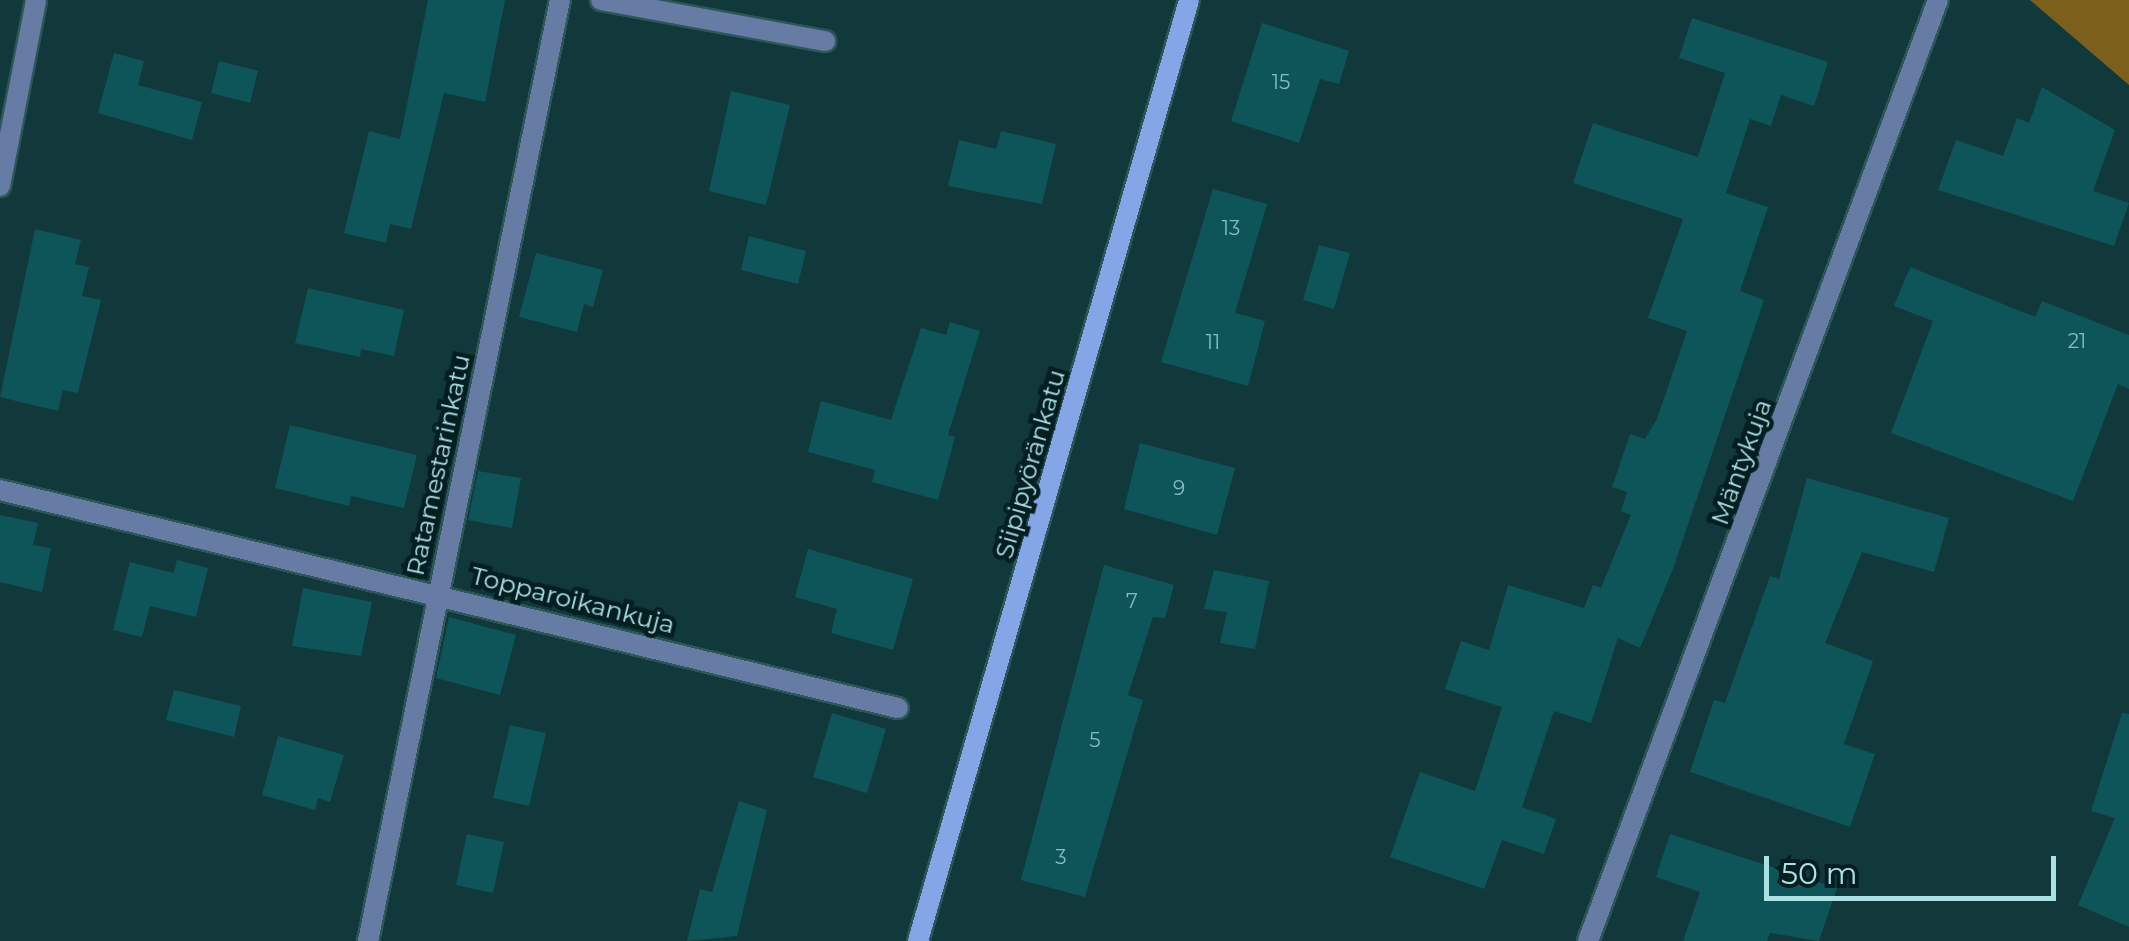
<!DOCTYPE html>
<html>
<head>
<meta charset="utf-8">
<style>
	body { margin:0 }
	#map { position:relative; width:2129px; height:941px; overflow:hidden; background:#11383b; font-family:Montserrat,sans-serif }
	div>[style] { position:absolute }
	[style*='--x'] { left:calc(var(--x)*1px); top:calc(var(--y)*1px); width:calc(var(--w)*1px); rotate:calc(var(--a)*1deg) }
	.forest>* { inset:0; background:#7d5f1c }
	.building>* { inset:0; background:#0e555a }
	.roads { filter:drop-shadow(2px 0 #2d5659) drop-shadow(-2px 0 #2d5659) drop-shadow(0 2px #2d5659) drop-shadow(0 -2px #2d5659) }
	.street>* { height:20px; margin:-10px; padding:0 10px; transform-origin:10px; border-radius:10px; background:#677ca4 }
	.secondary>* { height:20px; margin:-10px; padding:0 10px; transform-origin:10px; border-radius:10px; background:#84a5e6 }
	span { translate:-50% -50%; white-space:nowrap; text-align:center; line-height:1.15; -webkit-text-stroke:9px #031e20; paint-order:stroke }
	.number-label { font-size:20px; color:#84bdc2 }
	.number-label span { -webkit-text-stroke-width:0 }
	.street-label { font-size:25px; color:#abe0e4 }
	.scale { position:absolute; left:1764px; top:856px; width:292px; height:45px; box-sizing:border-box; border:5px solid #abe0e4; border-top:0; padding-left:12px; font-size:30px; line-height:35px; white-space:nowrap; color:#abe0e4; -webkit-text-stroke:8px #031e20; paint-order:stroke }
</style>
</head>
<body>
<div id="map">
	<div class="forest">
		<i style="clip-path:polygon(2031px 0,2129px 0,2129px 85px,2030px 0)"></i>
	</div>
	<div class="building">
		<i style="clip-path:polygon(428px 0,505px 0,485px 102px,444px 93px,411px 229px,390px 224px,386px 243px,344px 233px,369px 131px,400px 139px)"></i>
		<i style="clip-path:polygon(1692px 18px,1828px 62px,1814px 106px,1781px 95px,1771px 126px,1750px 119px,1726px 193px,1768px 207px,1740px 291px,1764px 300px,1673px 569px,1640px 648px,1618px 638px,1591px 723px,1554px 711px,1522px 807px,1556px 819px,1544px 854px,1502px 840px,1484px 889px,1390px 857px,1420px 772px,1475px 791px,1502px 707px,1445px 689px,1461px 641px,1489px 650px,1508px 585px,1584px 608px,1593px 585px,1601px 588px,1631px 515px,1621px 511px,1627px 492px,1612px 487px,1630px 434px,1645px 439px,1657px 419px,1687px 331px,1648px 318px,1683px 219px,1573px 183px,1593px 123px,1698px 157px,1725px 73px,1679px 58px)"></i>
		<i style="clip-path:polygon(1262px 23px,1349px 51px,1339px 84px,1320px 79px,1299px 143px,1231px 121px)"></i>
		<i style="clip-path:polygon(114px 53px,144px 61px,138px 85px,202px 102px,192px 140px,98px 113px)"></i>
		<i style="clip-path:polygon(219px 61px,258px 71px,250px 103px,211px 93px)"></i>
		<i style="clip-path:polygon(2042px 87px,2115px 130px,2093px 191px,2129px 203px,2114px 246px,1938px 190px,1956px 140px,2003px 156px,2017px 118px,2029px 123px)"></i>
		<i style="clip-path:polygon(731px 91px,790px 105px,766px 205px,709px 191px)"></i>
		<i style="clip-path:polygon(1001px 131px,1056px 144px,1042px 204px,948px 186px,959px 140px,996px 149px)"></i>
		<i style="clip-path:polygon(1213px 189px,1267px 204px,1235px 313px,1265px 321px,1248px 386px,1161px 362px)"></i>
		<i style="clip-path:polygon(35px 229px,81px 240px,75px 264px,89px 267px,82px 296px,101px 300px,78px 393px,63px 390px,58px 411px,0 397px)"></i>
		<i style="clip-path:polygon(749px 236px,806px 251px,798px 284px,741px 270px)"></i>
		<i style="clip-path:polygon(1319px 245px,1350px 253px,1334px 309px,1303px 300px)"></i>
		<i style="clip-path:polygon(536px 253px,603px 270px,593px 307px,584px 304px,577px 332px,519px 317px)"></i>
		<i style="clip-path:polygon(1910px 267px,2035px 317px,2042px 301px,2129px 335px,2129px 389px,2118px 384px,2073px 501px,1891px 433px,1933px 321px,1894px 306px)"></i>
		<i style="clip-path:polygon(308px 288px,404px 310px,394px 356px,361px 349px,360px 357px,295px 343px)"></i>
		<i style="clip-path:polygon(950px 322px,980px 331px,948px 435px,955px 437px,938px 500px,872px 482px,875px 470px,808px 452px,821px 401px,891px 420px,921px 328px,946px 335px)"></i>
		<i style="clip-path:polygon(290px 425px,417px 455px,404px 508px,351px 496px,349px 506px,275px 488px)"></i>
		<i style="clip-path:polygon(1140px 443px,1235px 468px,1217px 535px,1124px 509px)"></i>
		<i style="clip-path:polygon(478px 471px,521px 478px,512px 528px,468px 520px)"></i>
		<i style="clip-path:polygon(1807px 478px,1949px 518px,1934px 572px,1862px 552px,1825px 643px,1873px 661px,1844px 744px,1875px 754px,1850px 827px,1690px 772px,1714px 700px,1725px 703px,1770px 576px,1779px 579px)"></i>
		<i style="clip-path:polygon(0 515px,38px 523px,33px 545px,51px 548px,42px 592px,0 582px)"></i>
		<i style="clip-path:polygon(808px 549px,913px 579px,893px 650px,831px 633px,837px 609px,795px 597px)"></i>
		<i style="clip-path:polygon(177px 560px,208px 568px,196px 617px,150px 606px,142px 637px,113px 630px,130px 562px,174px 573px)"></i>
		<i style="clip-path:polygon(1104px 565px,1174px 585px,1165px 618px,1153px 617px,1128px 695px,1143px 700px,1085px 897px,1021px 880px)"></i>
		<i style="clip-path:polygon(1214px 570px,1269px 581px,1255px 649px,1220px 643px,1227px 612px,1204px 609px)"></i>
		<i style="clip-path:polygon(303px 588px,372px 602px,361px 656px,292px 646px)"></i>
		<i style="clip-path:polygon(449px 617px,516px 635px,500px 695px,436px 678px)"></i>
		<i style="clip-path:polygon(174px 690px,241px 706px,234px 737px,166px 720px)"></i>
		<i style="clip-path:polygon(832px 713px,886px 729px,867px 793px,813px 777px)"></i>
		<i style="clip-path:polygon(2122px 713px,2129px 714px,2129px 927px,2078px 905px,2115px 818px,2091px 811px)"></i>
		<i style="clip-path:polygon(510px 725px,546px 733px,529px 806px,493px 798px)"></i>
		<i style="clip-path:polygon(278px 736px,344px 755px,330px 802px,318px 798px,315px 810px,262px 795px)"></i>
		<i style="clip-path:polygon(739px 801px,767px 810px,737px 936px,687px 941px,700px 889px,712px 892px)"></i>
		<i style="clip-path:polygon(467px 834px,504px 842px,493px 893px,456px 885px)"></i>
		<i style="clip-path:polygon(1670px 834px,1837px 888px,1819px 941px,1770px 933px,1767px 941px,1683px 941px,1700px 892px,1656px 877px)"></i>
	</div>
	<div class="roads">
		<div class="street">
			<i style="--x:601;--y:0;--w:228;--a:10.4"></i>
			<i style="--x:0;--y:186;--w:189;--a:-79"></i>
			<i style="--x:0;--y:490;--w:924;--a:13.65"></i>
			<i style="--x:368;--y:941;--w:960;--a:-78.47"></i>
			<i style="--x:1588;--y:941;--w:1004;--a:-69.6"></i>
		</div>
		<div class="secondary">
			<i style="--x:918;--y:941;--w:979;--a:-73.93"></i>
		</div>
	</div>
	<div class="number-label">
		<span style="left:1281px;top:82px">15</span>
		<span style="left:1231px;top:228px">13</span>
		<span style="left:2077px;top:341px">21</span>
		<span style="left:1213px;top:342px">11</span>
		<span style="left:1179px;top:488px">9</span>
		<span style="left:1132px;top:601px">7</span>
		<span style="left:1095px;top:740px">5</span>
		<span style="left:1061px;top:857px">3</span>
	</div>
	<div class="street-label">
		<span style="left:1741px;top:462px;rotate:-70deg">Mäntykuja</span>
		<span style="left:1030px;top:464px;rotate:-74deg">Siipipyöränkatu</span>
		<span style="left:438px;top:465px;rotate:-78deg">Ratamestarinkatu</span>
		<span style="left:573px;top:600px;rotate:14deg">Topparoikankuja</span>
	</div>
	<div class="scale">50 m</div>
</div>
</body>
</html>
